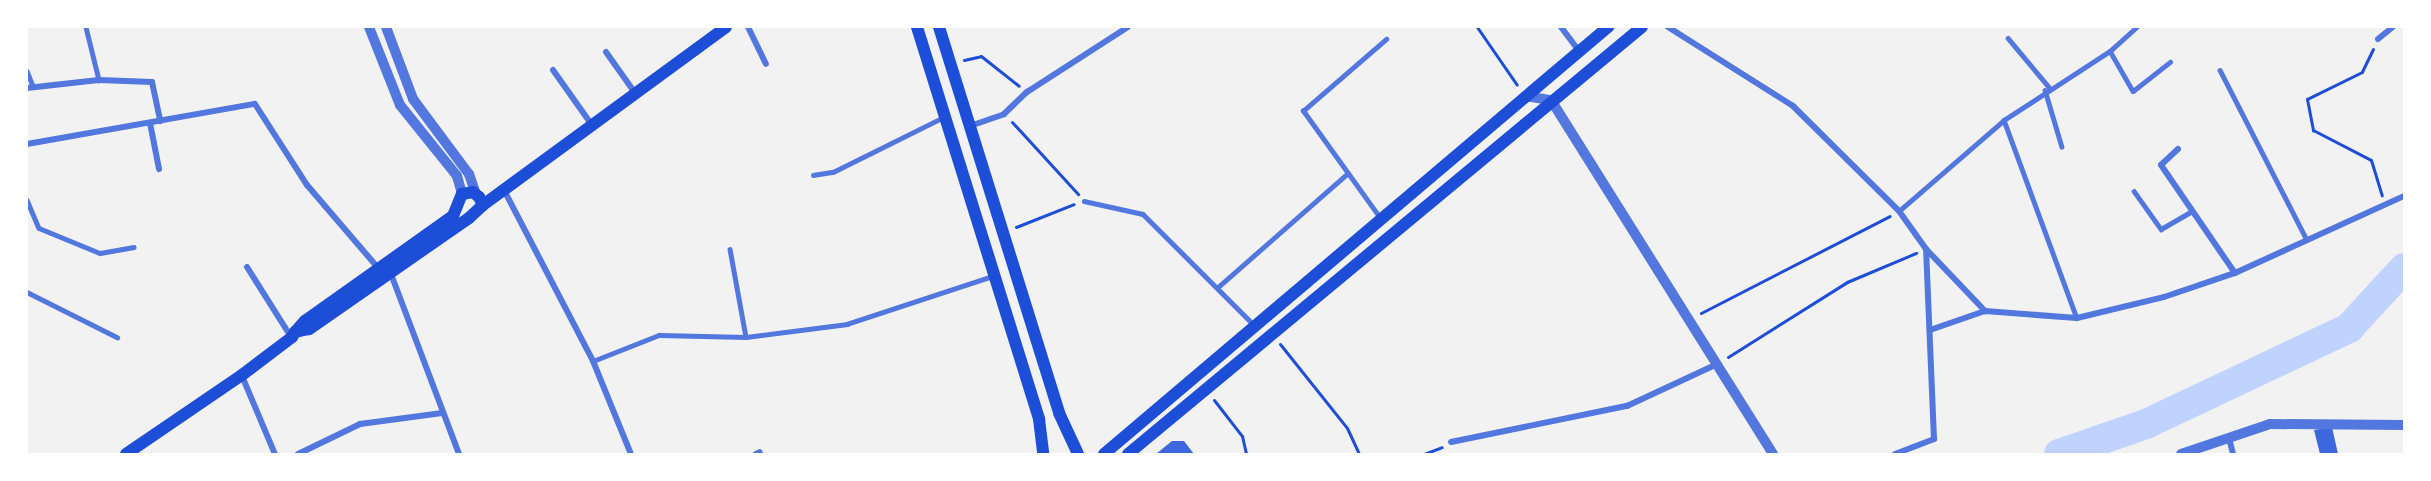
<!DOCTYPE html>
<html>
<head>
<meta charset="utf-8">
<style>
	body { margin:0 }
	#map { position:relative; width:2431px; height:481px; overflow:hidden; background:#f2f2f2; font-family:Helvetica,sans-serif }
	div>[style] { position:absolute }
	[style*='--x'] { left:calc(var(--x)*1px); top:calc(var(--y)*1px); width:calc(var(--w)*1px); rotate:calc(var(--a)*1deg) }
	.river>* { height:30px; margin:-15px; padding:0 15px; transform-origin:15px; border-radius:15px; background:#bfd3fe }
	.building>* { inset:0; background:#3d67dc }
	.path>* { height:3px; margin:-1.5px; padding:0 1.5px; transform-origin:1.5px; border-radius:1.5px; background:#1d4ed8 }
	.service>* { height:4.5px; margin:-2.25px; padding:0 2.25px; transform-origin:2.25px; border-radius:2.25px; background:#5277de }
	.minor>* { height:6px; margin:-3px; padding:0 3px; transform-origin:3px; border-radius:3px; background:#5277de }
	.tertiary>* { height:10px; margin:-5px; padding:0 5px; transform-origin:5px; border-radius:5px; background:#5277de }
	.secondary>* { height:12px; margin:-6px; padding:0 6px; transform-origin:6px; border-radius:6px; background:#1d4ed8 }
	span { translate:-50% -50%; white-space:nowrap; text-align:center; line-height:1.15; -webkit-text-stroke:6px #fff; paint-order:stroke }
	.frame { position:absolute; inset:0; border:28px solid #fff; pointer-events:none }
</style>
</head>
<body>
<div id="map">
	<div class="river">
		<i style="--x:2059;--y:454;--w:92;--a:-19"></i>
		<i style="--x:2146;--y:424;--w:225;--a:-25.3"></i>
		<i style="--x:2349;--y:328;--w:81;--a:-47.5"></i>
	</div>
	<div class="building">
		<i style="clip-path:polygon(2332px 427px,2338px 454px,2320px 454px,2314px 430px)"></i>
		<i style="clip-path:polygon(1172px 441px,1184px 441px,1194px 454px,1156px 454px)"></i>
	</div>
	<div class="path">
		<i style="--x:1477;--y:27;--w:70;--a:55.4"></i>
		<i style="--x:2373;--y:49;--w:25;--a:116"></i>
		<i style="--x:2362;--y:72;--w:61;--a:153.9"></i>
		<i style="--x:2307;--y:99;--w:32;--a:79"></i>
		<i style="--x:2313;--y:130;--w:65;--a:27.3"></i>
		<i style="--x:2371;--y:160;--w:37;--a:73"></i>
		<i style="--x:964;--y:60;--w:17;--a:-13"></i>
		<i style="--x:981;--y:56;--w:48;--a:38.3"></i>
		<i style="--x:1012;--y:122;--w:98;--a:47.5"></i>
		<i style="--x:1016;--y:227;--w:62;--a:-21.6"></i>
		<i style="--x:1701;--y:313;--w:212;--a:-27.2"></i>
		<i style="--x:1280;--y:344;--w:107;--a:51.4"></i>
		<i style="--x:1347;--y:428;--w:29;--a:65"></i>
		<i style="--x:1728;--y:357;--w:141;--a:-32.2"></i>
		<i style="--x:1847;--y:282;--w:75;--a:-22.8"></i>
		<i style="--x:1214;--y:400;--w:46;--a:52.1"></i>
		<i style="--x:1242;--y:436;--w:18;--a:77"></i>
		<i style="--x:1424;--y:454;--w:19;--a:-21"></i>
	</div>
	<div class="service">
		<i style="--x:86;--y:27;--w:55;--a:76.2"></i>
		<i style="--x:2008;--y:38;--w:64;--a:50.1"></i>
		<i style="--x:2110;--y:51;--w:46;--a:60.1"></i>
		<i style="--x:2133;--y:91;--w:47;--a:-38.1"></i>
		<i style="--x:2220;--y:70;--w:189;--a:62.9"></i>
		<i style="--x:27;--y:71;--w:16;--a:68"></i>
		<i style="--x:2045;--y:90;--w:59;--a:73.4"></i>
		<i style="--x:2004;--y:120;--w:211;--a:69.8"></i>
		<i style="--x:813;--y:175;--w:20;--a:-9"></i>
		<i style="--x:833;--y:172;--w:124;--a:-26.4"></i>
		<i style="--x:2134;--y:191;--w:47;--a:54.6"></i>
		<i style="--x:2161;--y:229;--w:34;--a:-30"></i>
		<i style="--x:27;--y:200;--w:30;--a:67"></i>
		<i style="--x:39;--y:228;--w:66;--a:22.3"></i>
		<i style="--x:100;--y:253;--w:34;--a:-10"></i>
		<i style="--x:1084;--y:201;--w:60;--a:12.4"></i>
		<i style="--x:1143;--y:214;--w:157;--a:45"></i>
		<i style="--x:1899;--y:211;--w:139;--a:-40.9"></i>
		<i style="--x:2004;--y:120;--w:126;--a:-33.1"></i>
		<i style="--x:2110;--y:51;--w:36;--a:-42"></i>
		<i style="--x:1380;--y:218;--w:132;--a:-125.7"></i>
		<i style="--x:1303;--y:111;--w:110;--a:-40.9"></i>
		<i style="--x:730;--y:249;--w:89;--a:79.7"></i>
		<i style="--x:1217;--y:288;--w:174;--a:-41.3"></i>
		<i style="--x:27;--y:292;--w:101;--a:26.6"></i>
		<i style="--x:593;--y:361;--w:71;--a:-21.5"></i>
		<i style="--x:659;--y:335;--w:87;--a:1.3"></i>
		<i style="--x:746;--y:337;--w:102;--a:-7.3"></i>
		<i style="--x:847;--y:324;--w:154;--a:-18.2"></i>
	</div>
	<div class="minor">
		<i style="--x:748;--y:27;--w:41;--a:64.1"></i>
		<i style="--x:1561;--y:27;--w:30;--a:53"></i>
		<i style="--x:1668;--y:27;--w:148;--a:32.3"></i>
		<i style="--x:1793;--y:106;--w:149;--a:44.7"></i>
		<i style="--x:1899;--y:211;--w:47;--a:54.6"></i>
		<i style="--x:1926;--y:249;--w:86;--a:46.4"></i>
		<i style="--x:2378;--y:39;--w:19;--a:-39"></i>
		<i style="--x:606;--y:52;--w:50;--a:54.7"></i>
		<i style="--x:553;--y:70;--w:67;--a:54.7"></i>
		<i style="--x:27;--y:88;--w:72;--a:-6.3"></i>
		<i style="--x:99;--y:80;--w:53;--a:2.2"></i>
		<i style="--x:152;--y:82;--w:40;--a:78"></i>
		<i style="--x:150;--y:123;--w:47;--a:78.9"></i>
		<i style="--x:970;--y:126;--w:36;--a:-19"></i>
		<i style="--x:1004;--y:114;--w:32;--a:-44"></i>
		<i style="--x:1027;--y:92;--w:120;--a:-32.8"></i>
		<i style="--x:27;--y:144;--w:231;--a:-10"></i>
		<i style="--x:255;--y:104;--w:96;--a:57.3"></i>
		<i style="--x:307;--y:185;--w:111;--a:49.4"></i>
		<i style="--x:2178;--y:149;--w:23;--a:137"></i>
		<i style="--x:2161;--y:165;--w:131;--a:55.6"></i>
		<i style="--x:504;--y:190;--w:193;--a:62.5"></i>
		<i style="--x:593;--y:361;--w:100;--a:67.8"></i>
		<i style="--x:247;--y:267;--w:83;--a:57.8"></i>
		<i style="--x:391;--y:274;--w:192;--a:69.3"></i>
		<i style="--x:1930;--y:330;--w:58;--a:-19.1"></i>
		<i style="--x:1985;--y:311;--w:92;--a:4.4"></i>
		<i style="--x:2077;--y:318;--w:89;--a:-13.6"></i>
		<i style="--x:2164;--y:297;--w:75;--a:-18.7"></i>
		<i style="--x:2235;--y:273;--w:186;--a:-24.5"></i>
		<i style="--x:242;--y:376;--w:85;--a:67.1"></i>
		<i style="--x:2229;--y:438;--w:16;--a:76"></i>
		<i style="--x:1451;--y:442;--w:180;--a:-11.6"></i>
		<i style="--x:1627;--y:406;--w:99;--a:-25"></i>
		<i style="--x:298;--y:454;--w:69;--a:-25.8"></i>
		<i style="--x:360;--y:424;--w:83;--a:-7.6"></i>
		<i style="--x:756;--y:454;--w:4;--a:-27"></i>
		<i style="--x:1895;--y:454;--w:42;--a:-21"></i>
		<i style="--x:1934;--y:439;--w:190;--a:-92.4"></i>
	</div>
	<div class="tertiary">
		<i style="--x:369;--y:27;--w:84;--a:68.3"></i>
		<i style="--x:400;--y:105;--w:91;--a:51.2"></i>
		<i style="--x:457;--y:176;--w:19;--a:74"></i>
		<i style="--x:386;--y:27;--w:77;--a:69.4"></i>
		<i style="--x:413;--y:99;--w:94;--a:53.3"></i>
		<i style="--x:469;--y:174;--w:21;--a:71"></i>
		<i style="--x:1525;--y:96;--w:26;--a:9"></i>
		<i style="--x:1551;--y:100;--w:418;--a:57.9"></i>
		<i style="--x:2181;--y:454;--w:94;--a:-18.6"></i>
		<i style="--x:2270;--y:424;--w:134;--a:0.4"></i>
	</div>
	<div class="secondary">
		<i style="--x:917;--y:27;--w:411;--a:72.7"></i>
		<i style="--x:1039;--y:419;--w:35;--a:83"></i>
		<i style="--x:939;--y:27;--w:404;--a:72.7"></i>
		<i style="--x:1059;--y:413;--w:45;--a:65.1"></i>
		<i style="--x:483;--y:205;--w:301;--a:-36.2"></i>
		<i style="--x:126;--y:454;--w:140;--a:-34.3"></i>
		<i style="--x:242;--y:375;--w:63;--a:-37.2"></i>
		<i style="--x:292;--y:337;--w:6;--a:-59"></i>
		<i style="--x:295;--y:332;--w:15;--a:-48"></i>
		<i style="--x:305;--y:321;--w:181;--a:-35.4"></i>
		<i style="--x:453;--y:216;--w:24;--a:-68"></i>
		<i style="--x:462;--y:194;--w:11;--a:-10"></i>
		<i style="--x:473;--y:192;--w:8;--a:40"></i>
		<i style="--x:479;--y:197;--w:9;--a:63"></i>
		<i style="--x:483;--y:205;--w:19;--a:137"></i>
		<i style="--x:469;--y:218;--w:195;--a:145.2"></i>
		<i style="--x:309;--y:329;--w:14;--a:168"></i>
		<i style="--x:1104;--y:454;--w:661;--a:-40.27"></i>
		<i style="--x:1128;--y:454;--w:668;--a:-39.72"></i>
	</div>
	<div class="frame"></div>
</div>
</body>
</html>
